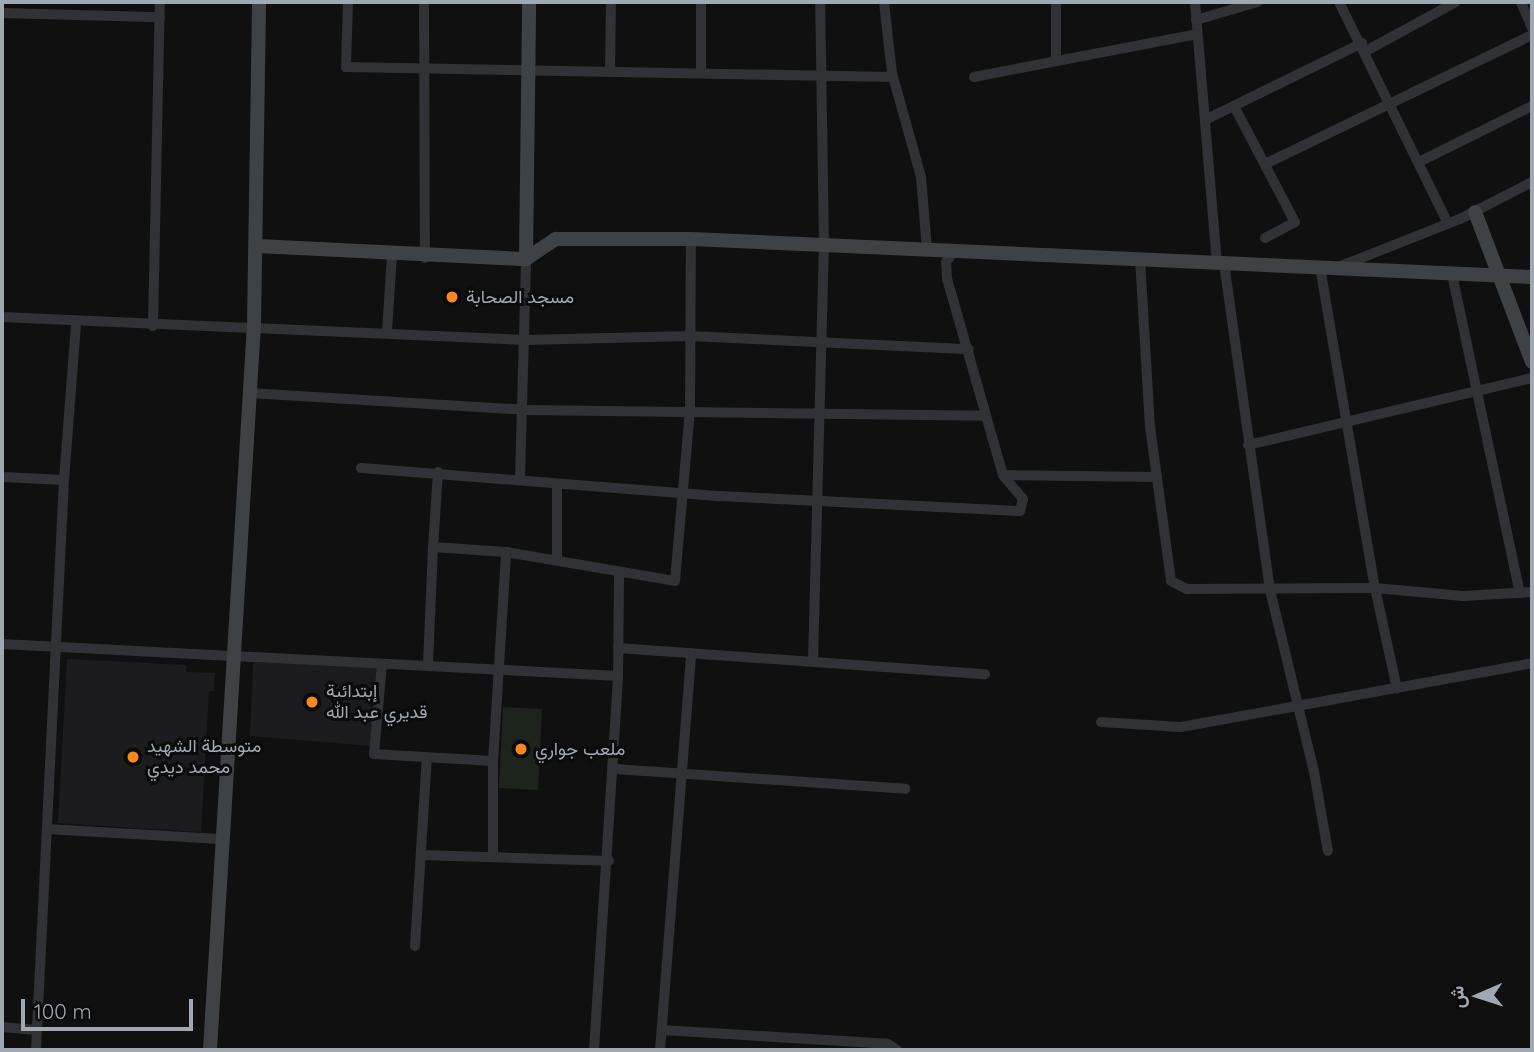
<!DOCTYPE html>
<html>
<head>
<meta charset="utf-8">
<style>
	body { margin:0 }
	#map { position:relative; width:1534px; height:1052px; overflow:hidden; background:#101011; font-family:Quicksand,Vazirmatn,sans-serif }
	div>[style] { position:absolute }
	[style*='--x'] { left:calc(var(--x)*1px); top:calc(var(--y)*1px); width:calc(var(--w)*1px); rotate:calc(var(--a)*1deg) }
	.built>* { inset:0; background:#1c1c1e }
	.green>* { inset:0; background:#1c241c }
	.street>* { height:10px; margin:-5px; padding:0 5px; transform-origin:5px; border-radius:5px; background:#303236 }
	.secondary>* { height:14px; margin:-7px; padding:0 7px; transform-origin:7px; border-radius:7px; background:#3e4246 }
	.dots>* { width:19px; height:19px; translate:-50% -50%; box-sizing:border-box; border:4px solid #0b0b0c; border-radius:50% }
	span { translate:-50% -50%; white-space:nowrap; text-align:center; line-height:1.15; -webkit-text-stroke:6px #0b0b0c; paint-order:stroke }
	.poi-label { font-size:18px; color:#a0a9b3 }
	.left { translate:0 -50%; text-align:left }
	.frame { position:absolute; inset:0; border:4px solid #a0a9b3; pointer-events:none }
	.north { position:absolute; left:1443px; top:961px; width:70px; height:70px; -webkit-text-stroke:5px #0b0b0c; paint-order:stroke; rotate:267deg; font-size:19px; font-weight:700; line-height:28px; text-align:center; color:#a0a9b3 }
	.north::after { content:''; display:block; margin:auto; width:24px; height:32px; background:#a0a9b3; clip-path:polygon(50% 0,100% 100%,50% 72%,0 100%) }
	.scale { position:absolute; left:21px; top:999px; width:172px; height:32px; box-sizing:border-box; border:4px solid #a0a9b3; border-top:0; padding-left:9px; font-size:21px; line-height:24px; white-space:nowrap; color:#a0a9b3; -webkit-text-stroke:5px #0b0b0c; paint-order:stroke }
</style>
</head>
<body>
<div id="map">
	<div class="built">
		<i style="clip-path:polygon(67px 659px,186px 665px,186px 672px,215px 673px,214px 691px,209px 691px,201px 832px,58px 823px)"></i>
		<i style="clip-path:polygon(253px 662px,377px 668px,370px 746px,250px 736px)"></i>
	</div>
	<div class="green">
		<i style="clip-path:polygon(503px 707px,542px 709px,538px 790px,499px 788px)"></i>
	</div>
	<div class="street">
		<i style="--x:348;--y:2;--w:65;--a:91.8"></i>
		<i style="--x:346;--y:67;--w:547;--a:1.05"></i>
		<i style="--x:424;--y:2;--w:256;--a:89.8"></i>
		<i style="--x:884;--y:2;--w:71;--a:83.6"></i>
		<i style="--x:892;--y:73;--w:108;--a:74.4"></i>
		<i style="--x:921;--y:177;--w:72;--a:85.2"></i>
		<i style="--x:1195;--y:2;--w:262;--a:85.2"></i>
		<i style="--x:1339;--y:2;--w:247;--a:63.8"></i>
		<i style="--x:1521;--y:2;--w:28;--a:67"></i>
		<i style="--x:2;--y:13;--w:158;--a:1.5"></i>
		<i style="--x:1196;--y:20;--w:64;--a:-16.4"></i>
		<i style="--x:1366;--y:51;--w:102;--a:-28.6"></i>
		<i style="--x:1056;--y:61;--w:59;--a:-90"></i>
		<i style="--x:610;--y:70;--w:68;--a:-89.2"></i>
		<i style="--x:701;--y:70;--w:68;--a:-90"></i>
		<i style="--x:974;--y:77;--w:227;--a:-10.9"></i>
		<i style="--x:1234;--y:106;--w:131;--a:62.3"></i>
		<i style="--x:1295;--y:222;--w:34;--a:152"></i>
		<i style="--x:1205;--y:120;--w:175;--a:-26.1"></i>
		<i style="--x:1419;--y:162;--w:126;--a:-26.4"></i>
		<i style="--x:1265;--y:164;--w:297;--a:-25.8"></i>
		<i style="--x:1140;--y:259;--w:168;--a:86.6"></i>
		<i style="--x:1150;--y:427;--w:155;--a:82.2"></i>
		<i style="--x:1171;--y:581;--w:18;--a:27"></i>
		<i style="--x:1187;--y:589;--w:188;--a:-0.3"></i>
		<i style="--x:1375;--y:588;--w:88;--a:5.2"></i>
		<i style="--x:1463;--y:596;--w:69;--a:-3.3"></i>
		<i style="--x:1224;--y:263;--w:330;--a:82"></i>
		<i style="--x:1270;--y:590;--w:187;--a:76.4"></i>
		<i style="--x:1314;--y:772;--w:80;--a:80"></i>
		<i style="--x:1341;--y:266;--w:128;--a:-21.6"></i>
		<i style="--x:1460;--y:219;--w:81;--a:-27.2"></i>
		<i style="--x:1320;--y:267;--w:326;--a:80.3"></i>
		<i style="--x:1375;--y:588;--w:103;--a:77.7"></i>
		<i style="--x:1452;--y:274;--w:326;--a:78"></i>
		<i style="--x:2;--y:317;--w:524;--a:2.52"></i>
		<i style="--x:525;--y:340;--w:165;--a:-1.4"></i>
		<i style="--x:690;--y:336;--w:279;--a:2.7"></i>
		<i style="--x:153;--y:326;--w:324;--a:-88.8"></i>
		<i style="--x:387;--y:331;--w:76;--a:-86.2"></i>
		<i style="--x:249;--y:393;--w:276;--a:3.5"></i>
		<i style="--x:524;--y:410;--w:462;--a:0.7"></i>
		<i style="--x:1248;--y:445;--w:292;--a:-13.3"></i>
		<i style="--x:361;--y:468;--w:360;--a:4.5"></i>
		<i style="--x:720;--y:496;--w:300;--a:2.9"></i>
		<i style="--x:1020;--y:511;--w:12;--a:-76"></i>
		<i style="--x:1023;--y:499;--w:31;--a:-130"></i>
		<i style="--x:1003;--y:475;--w:204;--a:-105.9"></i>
		<i style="--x:947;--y:279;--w:17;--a:-93"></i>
		<i style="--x:946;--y:262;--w:15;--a:-53"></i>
		<i style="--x:438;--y:472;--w:75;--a:93.8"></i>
		<i style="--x:433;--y:547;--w:73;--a:3.9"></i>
		<i style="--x:506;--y:552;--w:171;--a:9.7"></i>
		<i style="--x:675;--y:581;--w:173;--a:-85"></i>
		<i style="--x:690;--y:409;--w:170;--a:-89.7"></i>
		<i style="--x:1003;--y:475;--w:154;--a:0.7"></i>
		<i style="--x:2;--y:477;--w:62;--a:2.8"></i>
		<i style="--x:520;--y:478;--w:219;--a:-88.4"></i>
		<i style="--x:557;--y:484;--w:76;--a:90"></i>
		<i style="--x:2;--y:644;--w:617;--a:2.97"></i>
		<i style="--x:618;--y:676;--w:104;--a:-89.4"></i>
		<i style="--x:618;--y:648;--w:368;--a:4.1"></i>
		<i style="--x:813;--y:662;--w:416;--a:-88.5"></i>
		<i style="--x:824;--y:246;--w:244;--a:-90.9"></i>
		<i style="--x:382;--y:664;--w:90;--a:95.1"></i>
		<i style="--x:374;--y:754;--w:119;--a:3.4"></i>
		<i style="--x:428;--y:665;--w:118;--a:-87.6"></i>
		<i style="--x:1101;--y:722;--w:80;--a:3.6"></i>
		<i style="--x:1181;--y:727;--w:357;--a:-10.3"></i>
		<i style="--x:615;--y:769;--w:291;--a:3.9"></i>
		<i style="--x:47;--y:829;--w:173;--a:3.3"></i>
		<i style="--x:493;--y:854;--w:93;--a:-90"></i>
		<i style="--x:493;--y:761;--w:209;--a:-86.4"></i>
		<i style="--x:422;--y:855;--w:187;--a:1.8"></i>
		<i style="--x:415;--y:946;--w:189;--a:-86.4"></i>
		<i style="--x:2;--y:1027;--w:35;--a:5"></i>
		<i style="--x:662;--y:1030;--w:226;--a:3.5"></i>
		<i style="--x:888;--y:1044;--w:11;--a:34"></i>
		<i style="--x:36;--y:1050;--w:571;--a:-87.19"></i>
		<i style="--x:64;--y:480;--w:157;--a:-85.6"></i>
		<i style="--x:594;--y:1050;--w:375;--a:-86.3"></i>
		<i style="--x:660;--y:1050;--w:398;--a:-85.5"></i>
	</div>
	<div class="secondary">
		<i style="--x:1475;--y:212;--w:160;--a:69.2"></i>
		<i style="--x:257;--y:246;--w:269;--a:2.8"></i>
		<i style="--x:526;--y:259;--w:36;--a:-34"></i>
		<i style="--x:556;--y:239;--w:135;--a:0"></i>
		<i style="--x:691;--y:239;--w:842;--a:2.59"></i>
		<i style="--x:526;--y:259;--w:257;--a:-89.3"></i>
		<i style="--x:210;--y:1050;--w:726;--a:-86.53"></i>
		<i style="--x:254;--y:325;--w:323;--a:-89.1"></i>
	</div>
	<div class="dots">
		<i style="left:452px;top:297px;background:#fb871d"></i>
		<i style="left:312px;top:702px;background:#fb871d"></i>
		<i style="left:521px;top:749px;background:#fb871d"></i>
		<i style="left:133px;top:757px;background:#fb871d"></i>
	</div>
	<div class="poi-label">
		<span class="left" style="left:466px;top:297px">مسجد الصحابة</span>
		<span class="left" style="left:326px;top:702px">إبتدائية<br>قديري عبد الله</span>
		<span class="left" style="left:147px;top:757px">متوسطة الشهيد<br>محمد ديدي</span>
		<span class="left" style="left:535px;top:749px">ملعب جواري</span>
	</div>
	<div class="frame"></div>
	<div class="north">ش</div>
	<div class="scale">100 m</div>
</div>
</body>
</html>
